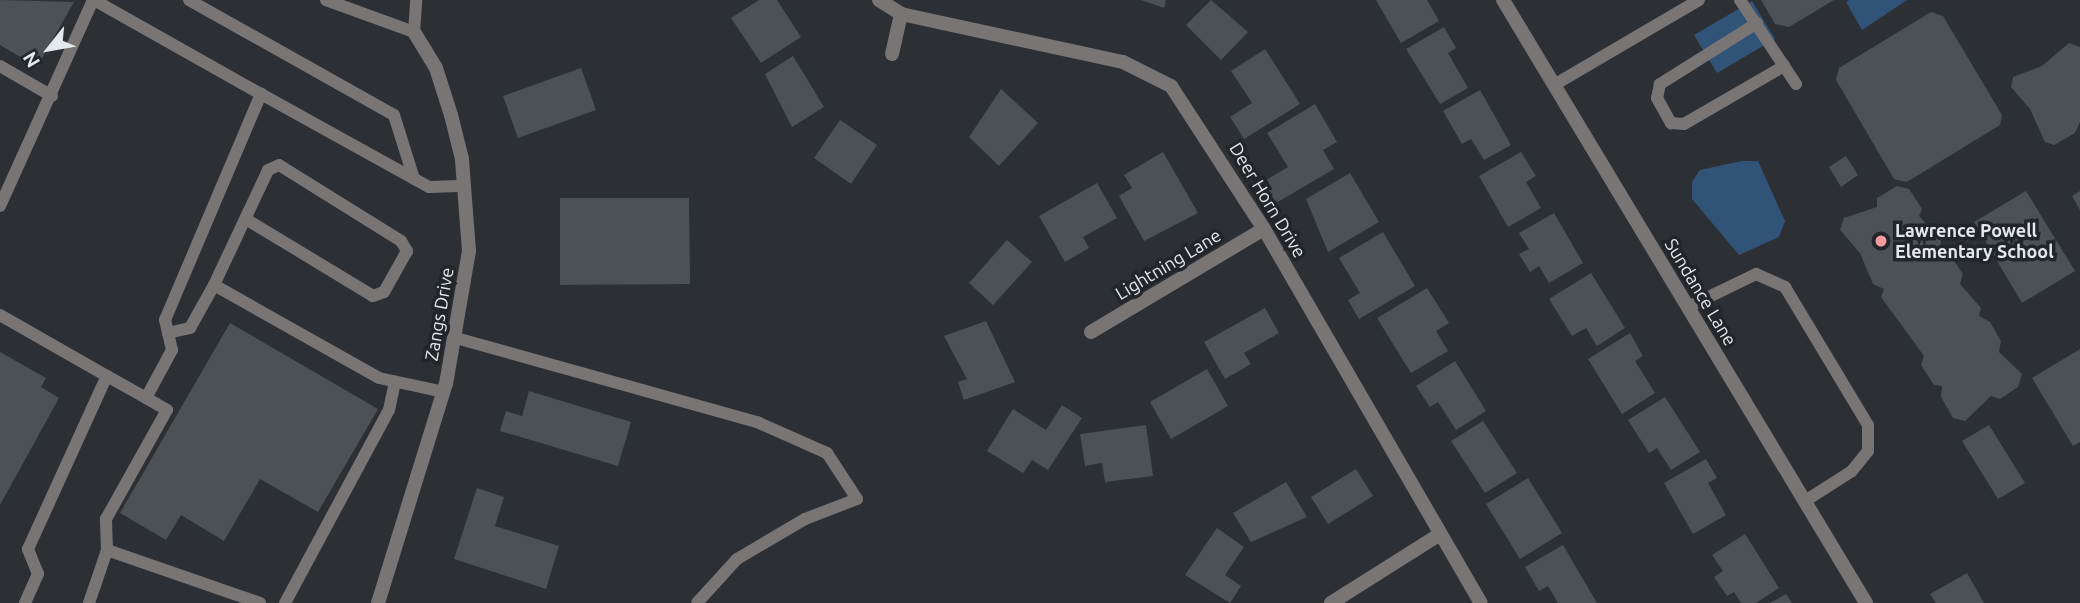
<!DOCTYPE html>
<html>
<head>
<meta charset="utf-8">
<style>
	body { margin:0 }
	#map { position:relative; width:2080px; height:603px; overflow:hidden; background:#2c3035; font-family:Ubuntu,sans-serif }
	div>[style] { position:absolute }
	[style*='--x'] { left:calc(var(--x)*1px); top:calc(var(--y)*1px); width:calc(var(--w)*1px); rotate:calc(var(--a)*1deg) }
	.green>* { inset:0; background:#315378 }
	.building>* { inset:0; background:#4c5156 }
	.service>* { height:12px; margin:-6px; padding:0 6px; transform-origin:6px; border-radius:6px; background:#797575 }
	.minor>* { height:14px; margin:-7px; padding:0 7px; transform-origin:7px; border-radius:7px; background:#797575 }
	.dots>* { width:19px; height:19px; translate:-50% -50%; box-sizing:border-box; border:4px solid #22262a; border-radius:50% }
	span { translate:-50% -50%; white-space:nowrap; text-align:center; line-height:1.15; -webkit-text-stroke:7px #22262a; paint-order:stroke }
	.street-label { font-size:18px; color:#e5e8eb }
	.poi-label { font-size:18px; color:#e5e8eb; font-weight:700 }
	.left { translate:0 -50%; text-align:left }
	.north { position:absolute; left:14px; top:14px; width:70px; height:70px; -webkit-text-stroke:5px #22262a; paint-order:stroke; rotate:239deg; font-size:19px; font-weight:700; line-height:28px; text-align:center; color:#e5e8eb }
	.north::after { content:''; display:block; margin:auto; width:24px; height:32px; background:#e5e8eb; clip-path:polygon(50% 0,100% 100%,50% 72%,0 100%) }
</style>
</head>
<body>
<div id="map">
	<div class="green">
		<i style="clip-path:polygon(1907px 0,1862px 30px,1846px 2px,1849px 0)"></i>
		<i style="clip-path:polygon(1752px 1px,1775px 39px,1717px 73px,1694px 35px)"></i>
		<i style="clip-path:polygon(1742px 161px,1758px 161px,1785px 221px,1779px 237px,1739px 255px,1692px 199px,1692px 182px,1700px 170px)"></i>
	</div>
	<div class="building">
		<i style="clip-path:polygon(0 0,74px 2px,37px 67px,0 45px)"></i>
		<i style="clip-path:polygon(759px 0,777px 0,801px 37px,761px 63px,731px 18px)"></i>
		<i style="clip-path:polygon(1141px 0,1166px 0,1164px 8px)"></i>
		<i style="clip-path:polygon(1211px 0,1248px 32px,1221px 60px,1186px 25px)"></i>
		<i style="clip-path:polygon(1376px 0,1427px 0,1439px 21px,1401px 43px)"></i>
		<i style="clip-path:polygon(1761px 0,1834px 0,1789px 27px,1775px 24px)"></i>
		<i style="clip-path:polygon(1931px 12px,1943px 16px,2002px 115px,2000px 125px,1907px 182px,1894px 179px,1836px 80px,1839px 68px)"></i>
		<i style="clip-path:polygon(1444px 27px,1456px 48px,1448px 53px,1468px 88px,1440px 104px,1406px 49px)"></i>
		<i style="clip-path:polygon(2069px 43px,2080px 47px,2080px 122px,2075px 133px,2054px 145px,2045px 142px,2030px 109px,2011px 87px,2013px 77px,2042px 66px)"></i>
		<i style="clip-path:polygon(1265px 49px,1300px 104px,1244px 139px,1230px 117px,1252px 103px,1231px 71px)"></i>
		<i style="clip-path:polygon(793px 56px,824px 107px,792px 127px,765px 74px)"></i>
		<i style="clip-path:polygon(581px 68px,596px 110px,518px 138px,503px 96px)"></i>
		<i style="clip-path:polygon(1001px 89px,1038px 123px,999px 166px,969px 137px)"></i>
		<i style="clip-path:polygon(1480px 90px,1511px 145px,1484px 160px,1471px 139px,1462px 144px,1443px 111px)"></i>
		<i style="clip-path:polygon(1315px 104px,1337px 142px,1323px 150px,1334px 169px,1276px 203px,1263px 182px,1288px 167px,1267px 133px)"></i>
		<i style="clip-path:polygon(840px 120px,877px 145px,851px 184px,814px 158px)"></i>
		<i style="clip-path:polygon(1163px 152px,1198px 213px,1144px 241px,1119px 196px,1132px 188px,1124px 175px)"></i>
		<i style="clip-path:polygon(1521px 152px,1536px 176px,1526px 182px,1541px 208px,1508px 227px,1479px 176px)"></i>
		<i style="clip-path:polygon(1846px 156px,1858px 175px,1841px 187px,1829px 167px)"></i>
		<i style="clip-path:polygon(1350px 173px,1379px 222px,1328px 252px,1306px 199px)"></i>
		<i style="clip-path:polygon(1097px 183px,1117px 218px,1083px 237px,1089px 248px,1065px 262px,1039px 216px)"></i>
		<i style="clip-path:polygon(1897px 186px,1909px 189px,1922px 209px,1919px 216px,1941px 240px,1940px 254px,1950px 255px,1963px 274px,1960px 284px,1981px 308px,1979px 316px,1990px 322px,2001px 341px,1999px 352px,2022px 374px,2018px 387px,2000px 399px,1991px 396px,1965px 421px,1953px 418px,1941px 397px,1942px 386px,1934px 385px,1921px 365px,1924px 356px,1881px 297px,1884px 289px,1873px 284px,1860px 253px,1840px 230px,1844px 218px,1877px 207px,1877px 198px)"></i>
		<i style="clip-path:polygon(2026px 191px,2075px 271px,2022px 303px,1974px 222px)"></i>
		<i style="clip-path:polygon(2080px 191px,2080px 210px,2072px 196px)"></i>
		<i style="clip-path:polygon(560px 198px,689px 198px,690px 284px,560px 285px)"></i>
		<i style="clip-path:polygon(1554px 213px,1583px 263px,1549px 283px,1539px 266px,1530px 272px,1519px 254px,1529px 249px,1519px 233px)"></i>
		<i style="clip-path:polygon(1383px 232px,1415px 286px,1359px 319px,1348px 300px,1360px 293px,1339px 258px)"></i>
		<i style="clip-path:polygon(1007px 240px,1032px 262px,993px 305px,969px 283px)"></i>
		<i style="clip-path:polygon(1591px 273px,1625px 328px,1597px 346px,1586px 328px,1572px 336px,1549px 299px)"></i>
		<i style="clip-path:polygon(1427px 288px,1449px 323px,1436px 331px,1448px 351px,1411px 373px,1377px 318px)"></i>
		<i style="clip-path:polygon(1265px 308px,1279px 333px,1244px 353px,1251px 364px,1225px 379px,1204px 342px)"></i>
		<i style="clip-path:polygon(986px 321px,1015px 382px,964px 400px,958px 382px,967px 379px,944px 336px)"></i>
		<i style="clip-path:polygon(230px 323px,378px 409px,318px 512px,260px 479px,224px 541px,181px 515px,166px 540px,120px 513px)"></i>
		<i style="clip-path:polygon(1630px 333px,1643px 356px,1635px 361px,1655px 393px,1622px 414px,1588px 359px)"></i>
		<i style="clip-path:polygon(2080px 349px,2080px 442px,2073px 446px,2032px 378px)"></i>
		<i style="clip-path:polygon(0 352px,46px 378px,41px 387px,59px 398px,0 505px)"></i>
		<i style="clip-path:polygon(1455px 361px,1486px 411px,1456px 430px,1438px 402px,1430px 407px,1416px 386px)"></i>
		<i style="clip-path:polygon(1207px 369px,1228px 406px,1171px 439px,1150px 402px)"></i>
		<i style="clip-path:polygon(529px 391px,631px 422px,618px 466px,500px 431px,506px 411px,522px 416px)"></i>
		<i style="clip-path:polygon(1665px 397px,1700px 452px,1671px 470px,1657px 448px,1649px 453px,1628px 420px)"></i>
		<i style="clip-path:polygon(1062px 405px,1082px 418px,1048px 470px,1032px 460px,1023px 473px,987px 451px,1013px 409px,1046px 430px)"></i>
		<i style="clip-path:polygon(1483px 421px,1517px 473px,1485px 493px,1451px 441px)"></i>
		<i style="clip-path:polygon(1146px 425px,1153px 476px,1105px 482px,1102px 463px,1085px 466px,1080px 434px)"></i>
		<i style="clip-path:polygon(1989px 425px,2025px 483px,1998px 499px,1962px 441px)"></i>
		<i style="clip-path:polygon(1706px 459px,1717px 478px,1708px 483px,1726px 515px,1693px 534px,1664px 483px)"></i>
		<i style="clip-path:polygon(1356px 469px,1373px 496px,1328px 524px,1311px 497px)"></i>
		<i style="clip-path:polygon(1528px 478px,1562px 533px,1520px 559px,1486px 504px)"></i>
		<i style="clip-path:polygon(1286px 482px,1307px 517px,1251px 542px,1233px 513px)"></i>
		<i style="clip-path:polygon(477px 488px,504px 497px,495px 526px,559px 546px,546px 589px,454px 559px)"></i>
		<i style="clip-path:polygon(1217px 528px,1244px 547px,1225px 575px,1241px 586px,1230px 603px,1185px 575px)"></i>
		<i style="clip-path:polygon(1745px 534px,1779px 588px,1756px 603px,1741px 603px,1734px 592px,1727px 596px,1714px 577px,1723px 571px,1712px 555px)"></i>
		<i style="clip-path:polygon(1563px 545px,1597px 603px,1558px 603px,1548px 586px,1539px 591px,1525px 567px)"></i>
		<i style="clip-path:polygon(1967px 573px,1984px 603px,1936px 603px,1930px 594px)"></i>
		<i style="clip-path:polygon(1786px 594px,1792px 603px,1770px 603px)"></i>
	</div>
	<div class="service">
		<i style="--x:94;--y:0;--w:192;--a:29.4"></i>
		<i style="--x:189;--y:0;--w:235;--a:29.3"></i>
		<i style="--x:394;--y:115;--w:67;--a:72.6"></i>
		<i style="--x:326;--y:0;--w:94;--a:20"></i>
		<i style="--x:414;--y:32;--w:32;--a:-86"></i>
		<i style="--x:1740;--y:0;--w:101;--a:56.3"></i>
		<i style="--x:1757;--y:23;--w:115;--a:147.8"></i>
		<i style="--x:1660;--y:84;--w:14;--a:102"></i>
		<i style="--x:1657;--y:98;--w:29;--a:61"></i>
		<i style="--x:1671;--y:123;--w:13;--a:4"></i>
		<i style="--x:1684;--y:124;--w:116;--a:-30.1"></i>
		<i style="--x:0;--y:66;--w:60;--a:30"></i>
		<i style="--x:1554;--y:85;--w:168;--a:-30.4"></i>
		<i style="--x:0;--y:206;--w:226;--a:-65.7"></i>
		<i style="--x:214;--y:285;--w:127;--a:-64.8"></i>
		<i style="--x:268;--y:170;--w:12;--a:-24"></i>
		<i style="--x:279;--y:165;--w:144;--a:31.9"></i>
		<i style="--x:401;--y:241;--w:12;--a:59"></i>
		<i style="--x:407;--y:251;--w:47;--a:119.3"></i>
		<i style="--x:384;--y:292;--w:12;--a:160"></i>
		<i style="--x:373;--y:296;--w:149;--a:-148.8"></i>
		<i style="--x:1688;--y:307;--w:76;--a:-25.9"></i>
		<i style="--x:1756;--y:274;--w:32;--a:24"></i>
		<i style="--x:1785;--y:287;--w:161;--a:59"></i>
		<i style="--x:1868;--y:425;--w:26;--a:90"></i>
		<i style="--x:1868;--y:451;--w:26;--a:129"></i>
		<i style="--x:1852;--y:471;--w:56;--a:147.4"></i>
		<i style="--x:0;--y:315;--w:123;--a:29.7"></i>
		<i style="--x:168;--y:333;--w:23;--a:-13"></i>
		<i style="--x:190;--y:328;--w:49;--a:-60.8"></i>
		<i style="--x:214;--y:285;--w:189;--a:29.4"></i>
		<i style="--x:379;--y:378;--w:66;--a:12.2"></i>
		<i style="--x:456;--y:338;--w:313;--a:15.6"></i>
		<i style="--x:757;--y:422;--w:77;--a:23.9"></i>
		<i style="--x:827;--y:453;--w:55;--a:56.9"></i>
		<i style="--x:857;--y:499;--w:56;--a:159"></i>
		<i style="--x:805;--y:519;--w:79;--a:149.5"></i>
		<i style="--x:737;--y:559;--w:59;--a:132.3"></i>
		<i style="--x:107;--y:550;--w:31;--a:-92"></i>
		<i style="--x:106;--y:519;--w:125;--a:-60.8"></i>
		<i style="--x:167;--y:410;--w:24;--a:-150"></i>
		<i style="--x:25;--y:603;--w:32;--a:-66"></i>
		<i style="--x:38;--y:574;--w:27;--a:-112"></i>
		<i style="--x:28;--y:549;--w:190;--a:-65.5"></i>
		<i style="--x:107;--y:376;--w:45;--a:29.4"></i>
		<i style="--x:146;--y:398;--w:55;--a:-61.6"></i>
		<i style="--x:172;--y:350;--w:31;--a:-103"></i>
		<i style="--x:165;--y:320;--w:246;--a:-67"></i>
		<i style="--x:261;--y:94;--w:192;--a:29"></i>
		<i style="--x:429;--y:187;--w:36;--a:-2"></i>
		<i style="--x:89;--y:603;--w:56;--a:-71.2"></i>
		<i style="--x:107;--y:550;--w:162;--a:19.1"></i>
		<i style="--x:285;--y:603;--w:219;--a:-61.7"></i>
		<i style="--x:389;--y:410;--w:29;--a:-78"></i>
	</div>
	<div class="minor">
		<i style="--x:879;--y:0;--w:26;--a:32"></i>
		<i style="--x:901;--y:14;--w:227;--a:12.2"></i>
		<i style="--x:1123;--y:62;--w:54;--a:26.6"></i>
		<i style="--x:1171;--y:86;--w:171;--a:57"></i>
		<i style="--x:1264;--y:229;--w:432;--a:59.9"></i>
		<i style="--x:1503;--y:0;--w:704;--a:58.95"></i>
		<i style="--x:892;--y:54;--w:41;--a:-77.3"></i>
		<i style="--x:1091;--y:332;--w:201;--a:-30.8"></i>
		<i style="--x:378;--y:603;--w:229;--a:-72.8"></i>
		<i style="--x:446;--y:384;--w:135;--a:-80.2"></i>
		<i style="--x:469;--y:251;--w:92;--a:-94.4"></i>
		<i style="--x:462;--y:159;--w:45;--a:-104"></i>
		<i style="--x:451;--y:115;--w:49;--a:-107.7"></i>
		<i style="--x:436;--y:68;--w:42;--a:-121.4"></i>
		<i style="--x:1331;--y:603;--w:129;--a:-32.3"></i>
	</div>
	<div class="dots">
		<i style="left:1881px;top:241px;background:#f59b9d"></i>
	</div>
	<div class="street-label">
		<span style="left:1268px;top:200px;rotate:59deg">Deer Horn Drive</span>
		<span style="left:1168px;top:264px;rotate:-31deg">Lightning Lane</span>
		<span style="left:1701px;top:292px;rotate:59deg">Sundance Lane</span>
		<span style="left:439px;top:314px;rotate:-80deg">Zangs Drive</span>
	</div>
	<div class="poi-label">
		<span class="left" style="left:1895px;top:241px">Lawrence Powell<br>Elementary School</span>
	</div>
	<div class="north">N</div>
</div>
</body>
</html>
